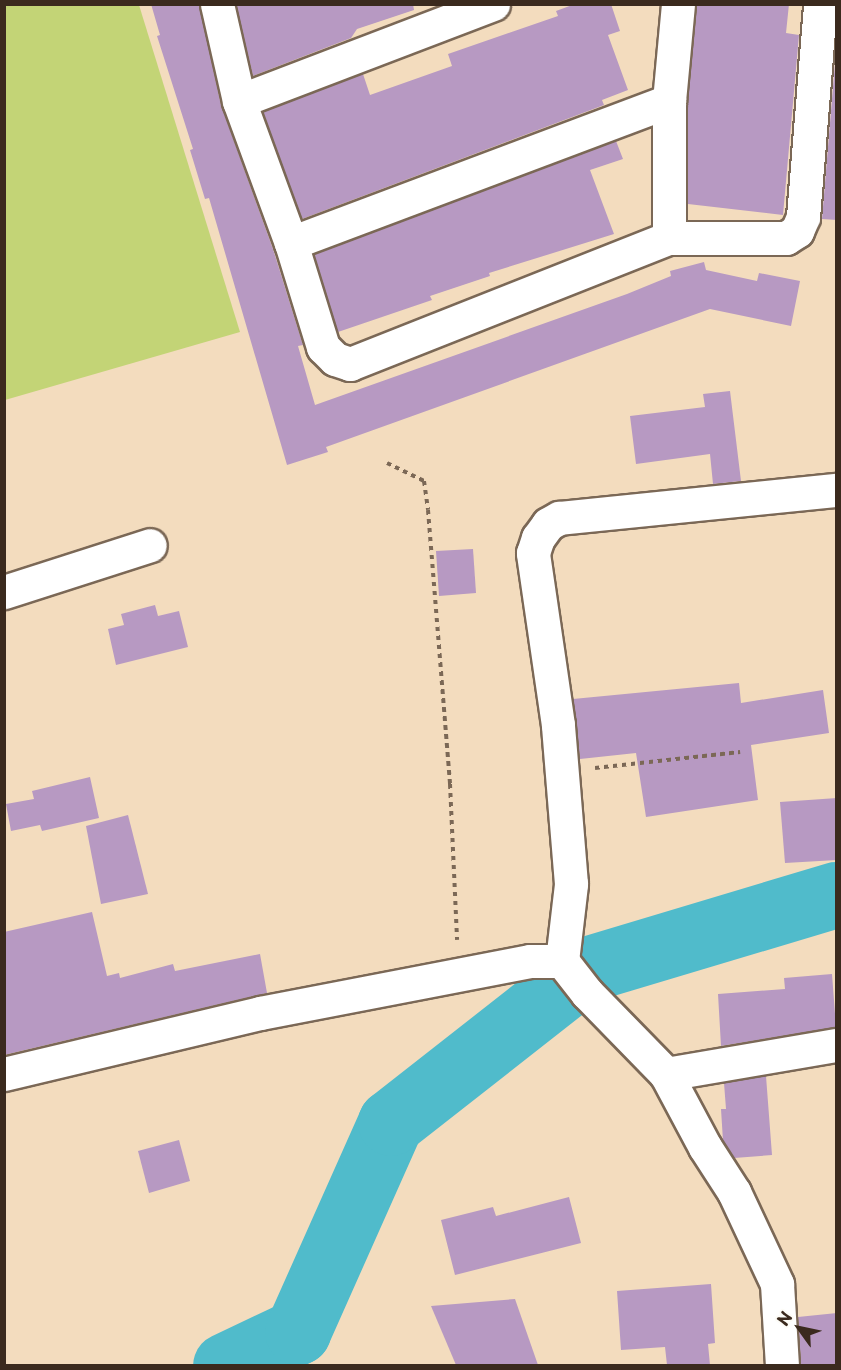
<!DOCTYPE html>
<html>
<head>
<meta charset="utf-8">
<style>
	body { margin:0 }
	#map { position:relative; width:841px; height:1370px; overflow:hidden; background:#f3dcbe; font-family:"Playpen Sans",sans-serif }
	div>[style] { position:absolute }
	[style*='--x'] { left:calc(var(--x)*1px); top:calc(var(--y)*1px); width:calc(var(--w)*1px); rotate:calc(var(--a)*1deg) }
	.green>* { inset:0; background:#c3d476 }
	.river>* { height:66px; margin:-33px; padding:0 33px; transform-origin:33px; border-radius:33px; background:#50bbcb }
	.building>* { inset:0; background:#b799c2 }
	.path>* { height:4px; margin-top:-2px; transform-origin:0; background:repeating-linear-gradient(90deg,#7b6856 0 4.5px,transparent 0 9px) }
	.roads { filter:drop-shadow(2px 0 #7b6856) drop-shadow(-2px 0 #7b6856) drop-shadow(0 2px #7b6856) drop-shadow(0 -2px #7b6856) }
	.minor>* { height:33px; margin:-16.5px; padding:0 16.5px; transform-origin:16.5px; border-radius:16.5px; background:#fff }
	span { translate:-50% -50%; white-space:nowrap; text-align:center; line-height:1.15; -webkit-text-stroke:4.5px #fdfcf7; paint-order:stroke }
	.frame { position:absolute; inset:0; border:6px solid #3b2a1e; pointer-events:none }
	.north { position:absolute; left:769px; top:1298px; width:60px; height:60px; -webkit-text-stroke:4px #fdfcf7; paint-order:stroke; rotate:303deg; font-size:16px; font-weight:700; line-height:24px; text-align:center; color:#3b2a1e }
	.north::after { content:''; display:block; margin:auto; width:21px; height:27px; background:#3b2a1e; clip-path:polygon(50% 0,100% 100%,50% 72%,0 100%) }
</style>
</head>
<body>
<div id="map">
	<div class="green">
		<i style="clip-path:polygon(5px 4px,139px 5px,240px 332px,5px 400px)"></i>
	</div>
	<div class="river">
		<i style="--x:226;--y:1366;--w:80;--a:-25.3"></i>
		<i style="--x:298;--y:1332;--w:229;--a:-66"></i>
		<i style="--x:391;--y:1123;--w:248;--a:-38.1"></i>
		<i style="--x:586;--y:970;--w:261;--a:-16.7"></i>
	</div>
	<div class="building">
		<i style="clip-path:polygon(151px 4px,199px 4px,221px 105px,273px 249px,303px 345px,298px 346px,315px 405px,627px 294px,671px 276px,670px 271px,704px 262px,706px 270px,757px 281px,759px 273px,800px 281px,791px 326px,710px 309px,326px 447px,328px 452px,287px 465px,209px 198px,205px 199px,190px 150px,193px 149px,157px 36px,160px 35px)"></i>
		<i style="clip-path:polygon(236px 4px,413px 4px,414px 10px,357px 29px,351px 38px,253px 76px)"></i>
		<i style="clip-path:polygon(575px 4px,611px 4px,620px 31px,608px 35px,628px 90px,602px 100px,604px 105px,302px 219px,263px 112px,363px 74px,370px 95px,452px 66px,448px 54px,558px 16px,556px 11px)"></i>
		<i style="clip-path:polygon(697px 4px,789px 4px,786px 33px,799px 35px,783px 215px,688px 204px,688px 102px)"></i>
		<i style="clip-path:polygon(837px 39px,837px 220px,822px 219px)"></i>
		<i style="clip-path:polygon(616px 141px,623px 159px,590px 170px,614px 234px,489px 273px,490px 276px,430px 296px,432px 300px,338px 332px,314px 254px)"></i>
		<i style="clip-path:polygon(730px 391px,741px 481px,713px 484px,710px 454px,636px 464px,630px 416px,705px 407px,703px 394px)"></i>
		<i style="clip-path:polygon(473px 549px,476px 593px,439px 596px,436px 551px)"></i>
		<i style="clip-path:polygon(155px 605px,158px 616px,179px 611px,188px 647px,116px 665px,108px 629px,124px 625px,121px 614px)"></i>
		<i style="clip-path:polygon(739px 683px,741px 703px,823px 690px,829px 733px,751px 745px,758px 800px,646px 817px,636px 753px,580px 759px,573px 699px)"></i>
		<i style="clip-path:polygon(90px 777px,99px 818px,42px 831px,40px 825px,11px 831px,6px 804px,34px 799px,32px 791px)"></i>
		<i style="clip-path:polygon(837px 798px,837px 860px,785px 863px,780px 802px)"></i>
		<i style="clip-path:polygon(128px 815px,148px 894px,101px 904px,86px 826px)"></i>
		<i style="clip-path:polygon(92px 912px,107px 976px,119px 973px,120px 978px,173px 964px,175px 971px,260px 954px,267px 993px,4px 1055px,4px 932px)"></i>
		<i style="clip-path:polygon(832px 974px,836px 1027px,721px 1046px,718px 994px,785px 989px,784px 978px)"></i>
		<i style="clip-path:polygon(766px 1076px,772px 1155px,734px 1158px,723px 1141px,721px 1109px,726px 1109px,724px 1083px)"></i>
		<i style="clip-path:polygon(179px 1140px,190px 1181px,149px 1193px,138px 1151px)"></i>
		<i style="clip-path:polygon(569px 1197px,581px 1243px,455px 1275px,441px 1220px,493px 1207px,496px 1216px)"></i>
		<i style="clip-path:polygon(711px 1284px,715px 1343px,708px 1344px,710px 1365px,667px 1365px,665px 1347px,621px 1350px,617px 1291px)"></i>
		<i style="clip-path:polygon(515px 1299px,538px 1365px,456px 1365px,431px 1306px)"></i>
		<i style="clip-path:polygon(837px 1313px,837px 1365px,801px 1365px,798px 1317px)"></i>
	</div>
	<div class="path">
		<i style="--x:387;--y:463;--w:41;--a:25.9"></i>
		<i style="--x:424;--y:481;--w:29;--a:82"></i>
		<i style="--x:428;--y:510;--w:275;--a:85.4"></i>
		<i style="--x:450;--y:784;--w:156;--a:87.4"></i>
		<i style="--x:595;--y:768;--w:146;--a:-6.3"></i>
	</div>
	<div class="roads">
		<div class="minor">
			<i style="--x:217;--y:4;--w:99;--a:77.2"></i>
			<i style="--x:239;--y:101;--w:151;--a:69.9"></i>
			<i style="--x:291;--y:243;--w:109;--a:72.9"></i>
			<i style="--x:323;--y:347;--w:17;--a:45"></i>
			<i style="--x:335;--y:359;--w:16;--a:18"></i>
			<i style="--x:350;--y:364;--w:343;--a:-21.6"></i>
			<i style="--x:669;--y:238;--w:117;--a:0"></i>
			<i style="--x:786;--y:238;--w:13;--a:-32"></i>
			<i style="--x:797;--y:231;--w:15;--a:-67"></i>
			<i style="--x:803;--y:217;--w:214;--a:-85.4"></i>
			<i style="--x:239;--y:101;--w:272;--a:-20.9"></i>
			<i style="--x:669;--y:238;--w:137;--a:-90"></i>
			<i style="--x:669;--y:101;--w:97;--a:-84.7"></i>
			<i style="--x:291;--y:243;--w:404;--a:-20.6"></i>
			<i style="--x:4;--y:592;--w:153;--a:-17.8"></i>
			<i style="--x:562;--y:961;--w:78;--a:-83.3"></i>
			<i style="--x:571;--y:884;--w:160;--a:-94.7"></i>
			<i style="--x:558;--y:725;--w:174;--a:-98.3"></i>
			<i style="--x:533;--y:553;--w:16;--a:-72"></i>
			<i style="--x:538;--y:538;--w:17;--a:-54"></i>
			<i style="--x:548;--y:524;--w:13;--a:-29"></i>
			<i style="--x:559;--y:518;--w:278;--a:-5.8"></i>
			<i style="--x:4;--y:1074;--w:263;--a:-13.4"></i>
			<i style="--x:260;--y:1013;--w:275;--a:-10.9"></i>
			<i style="--x:530;--y:961;--w:32;--a:0"></i>
			<i style="--x:562;--y:961;--w:41;--a:52"></i>
			<i style="--x:587;--y:993;--w:113;--a:45.7"></i>
			<i style="--x:666;--y:1074;--w:83;--a:61.9"></i>
			<i style="--x:705;--y:1147;--w:54;--a:57.2"></i>
			<i style="--x:734;--y:1192;--w:102;--a:64.9"></i>
			<i style="--x:777;--y:1284;--w:82;--a:86.5"></i>
			<i style="--x:666;--y:1074;--w:172;--a:-9.7"></i>
		</div>
	</div>
	<div class="frame"></div>
	<div class="north">N</div>
</div>
</body>
</html>
